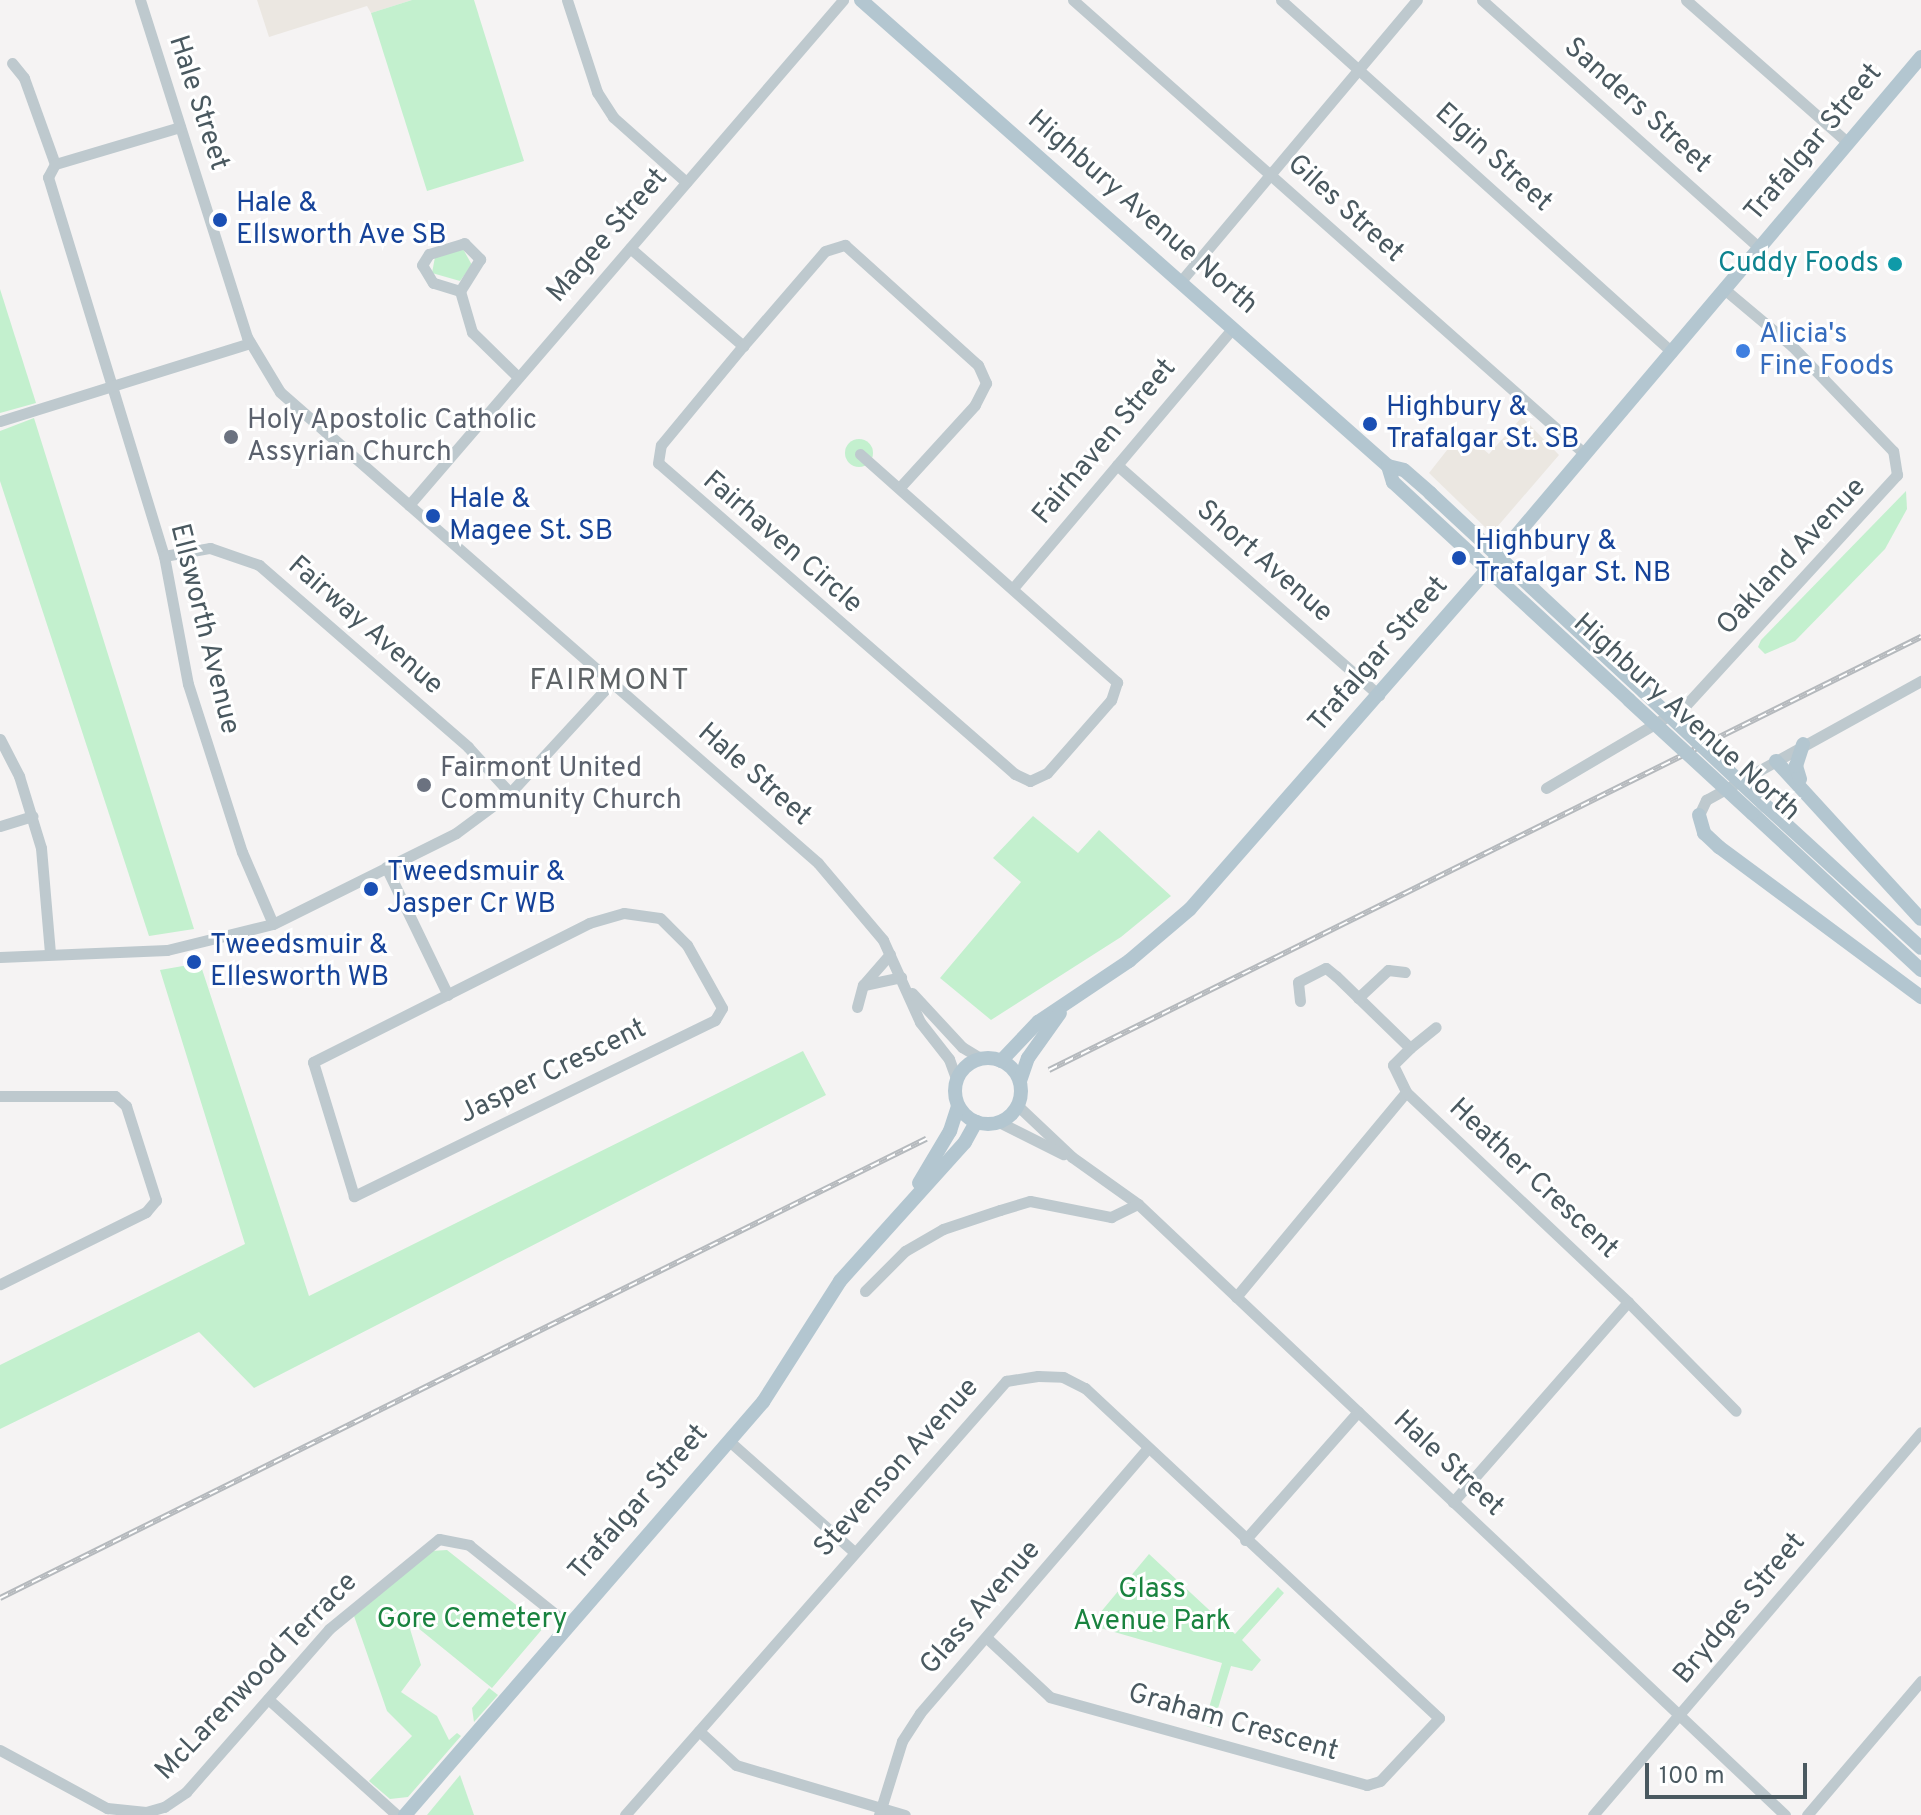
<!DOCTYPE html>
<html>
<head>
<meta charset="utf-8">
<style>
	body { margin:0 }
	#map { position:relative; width:1921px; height:1815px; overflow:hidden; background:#f5f3f3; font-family:Overpass,sans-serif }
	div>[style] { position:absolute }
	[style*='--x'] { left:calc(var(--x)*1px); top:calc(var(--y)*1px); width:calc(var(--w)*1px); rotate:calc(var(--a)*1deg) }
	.commercial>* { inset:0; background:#ebe7e1 }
	.green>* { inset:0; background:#c3f0ce }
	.round { border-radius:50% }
	.minor>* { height:11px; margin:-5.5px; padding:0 5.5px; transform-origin:5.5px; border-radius:5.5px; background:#bec9ce }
	.major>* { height:14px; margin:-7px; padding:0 7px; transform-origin:7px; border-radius:7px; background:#b3c6d0 }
	.major>.ring { margin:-7px; padding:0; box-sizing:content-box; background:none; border:14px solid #b3c6d0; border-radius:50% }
	.rail>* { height:6px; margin-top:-3px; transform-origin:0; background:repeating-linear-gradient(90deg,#fff 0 9px,#b5b9bd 0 18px); box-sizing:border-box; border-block:2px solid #b5b9bd }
	.major-bridge>* { height:14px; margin:-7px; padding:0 7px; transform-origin:7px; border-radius:7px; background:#b3c6d0 }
	.dots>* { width:22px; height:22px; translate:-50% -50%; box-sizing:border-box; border:4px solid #fff; border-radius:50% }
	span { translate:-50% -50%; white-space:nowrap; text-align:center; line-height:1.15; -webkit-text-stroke:6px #fff; paint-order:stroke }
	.street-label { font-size:28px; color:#4a5960 }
	.transit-label { font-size:28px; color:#164399 }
	.left { translate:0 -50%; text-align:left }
	.culture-label { font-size:28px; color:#0d838f }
	.right { translate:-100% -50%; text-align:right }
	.shop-label { font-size:28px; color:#366cbe }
	.worship-label { font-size:28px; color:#5b616d }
	.park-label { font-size:28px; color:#19833f }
	.neighbourhood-label { font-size:30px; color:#5f6467; letter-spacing:2px }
	.scale { position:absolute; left:1645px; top:1763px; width:162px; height:36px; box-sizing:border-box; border:4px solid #4a5960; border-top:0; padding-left:10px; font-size:24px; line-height:28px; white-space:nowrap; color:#4a5960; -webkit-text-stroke:6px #fff; paint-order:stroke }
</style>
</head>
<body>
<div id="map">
	<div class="commercial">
		<i style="clip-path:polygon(257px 0,412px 0,371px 13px,367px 6px,269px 37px)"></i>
		<i style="clip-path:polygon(1522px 417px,1559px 455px,1497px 527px,1487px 529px,1429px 473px,1462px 431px,1489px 454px)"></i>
	</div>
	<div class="green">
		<i style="clip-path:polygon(412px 0,474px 0,524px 161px,427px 191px,371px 13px)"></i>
		<i style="clip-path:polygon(463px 249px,472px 265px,460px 281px,432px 273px,435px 257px)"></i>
		<i style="clip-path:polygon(0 289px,36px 403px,0 413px)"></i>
		<i style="clip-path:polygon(34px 418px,194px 929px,149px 936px,0 481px,0 431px)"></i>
		<i class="round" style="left:845px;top:439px;width:28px;height:28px"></i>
		<i style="clip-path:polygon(1906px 491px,1907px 509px,1885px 549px,1795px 641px,1765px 654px,1758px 647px,1761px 640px)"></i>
		<i style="clip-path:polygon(1033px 816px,1078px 853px,1099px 830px,1171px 896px,1121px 937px,991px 1020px,940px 978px,1021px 882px,993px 858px)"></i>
		<i style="clip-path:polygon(200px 963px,309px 1296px,803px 1051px,826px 1095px,254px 1388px,199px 1332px,0 1429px,0 1365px,245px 1244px,160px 970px)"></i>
		<i style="clip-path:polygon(447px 1550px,544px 1627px,492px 1688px,407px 1619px,421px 1665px,401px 1692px,437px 1716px,449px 1740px,457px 1733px,461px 1736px,408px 1797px,390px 1799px,369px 1781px,412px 1736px,387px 1711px,354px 1616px,431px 1551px)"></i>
		<i style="clip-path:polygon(1149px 1554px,1235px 1634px,1278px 1587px,1284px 1593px,1242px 1640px,1261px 1660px,1252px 1671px,1231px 1666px,1212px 1728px,1204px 1725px,1222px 1663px,1090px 1625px)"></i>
		<i style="clip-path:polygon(489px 1688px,498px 1695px,474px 1722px,472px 1708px)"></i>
		<i style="clip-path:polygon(460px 1775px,474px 1815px,427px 1815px)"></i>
	</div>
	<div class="minor">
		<i style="--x:140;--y:0;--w:354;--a:72.4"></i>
		<i style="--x:247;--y:337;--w:64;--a:59"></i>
		<i style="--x:280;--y:392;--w:715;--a:41.2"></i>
		<i style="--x:818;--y:863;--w:101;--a:49.8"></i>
		<i style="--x:883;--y:940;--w:90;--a:65.7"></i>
		<i style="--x:920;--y:1022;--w:47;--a:51.9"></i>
		<i style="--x:949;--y:1059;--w:23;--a:70"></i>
		<i style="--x:567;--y:0;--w:97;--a:71.9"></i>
		<i style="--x:597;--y:92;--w:30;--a:57"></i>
		<i style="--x:613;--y:117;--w:98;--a:41.7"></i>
		<i style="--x:1073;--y:0;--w:684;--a:41.56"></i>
		<i style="--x:1281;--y:0;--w:526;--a:42"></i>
		<i style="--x:1482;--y:0;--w:372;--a:41.8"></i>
		<i style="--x:1686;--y:0;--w:216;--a:41.4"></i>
		<i style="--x:12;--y:63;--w:19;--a:51"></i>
		<i style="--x:24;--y:78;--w:91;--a:70.2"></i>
		<i style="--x:180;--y:127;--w:130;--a:163.5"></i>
		<i style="--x:55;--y:164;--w:15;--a:118"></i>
		<i style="--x:48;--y:177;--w:396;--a:73"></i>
		<i style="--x:164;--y:556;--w:130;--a:79.4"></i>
		<i style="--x:188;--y:684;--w:176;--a:72.2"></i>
		<i style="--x:242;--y:852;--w:78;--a:66.7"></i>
		<i style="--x:630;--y:248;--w:150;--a:40.9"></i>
		<i style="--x:1181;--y:281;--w:367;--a:-50"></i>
		<i style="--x:460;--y:291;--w:28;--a:-163"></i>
		<i style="--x:433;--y:283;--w:21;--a:-121"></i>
		<i style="--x:422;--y:265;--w:13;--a:-58"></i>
		<i style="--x:429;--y:254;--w:37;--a:-17"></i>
		<i style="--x:464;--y:243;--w:23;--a:45"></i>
		<i style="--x:480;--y:259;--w:38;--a:122"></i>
		<i style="--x:460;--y:291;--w:43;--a:73.7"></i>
		<i style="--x:472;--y:332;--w:64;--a:44.4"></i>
		<i style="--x:0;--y:421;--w:262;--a:-17.3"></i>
		<i style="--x:860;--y:454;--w:344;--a:41.6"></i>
		<i style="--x:1117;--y:682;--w:19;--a:108"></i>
		<i style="--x:1111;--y:700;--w:97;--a:131.2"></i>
		<i style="--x:1047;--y:773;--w:19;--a:155"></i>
		<i style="--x:1030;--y:781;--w:17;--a:-155"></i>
		<i style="--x:1015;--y:774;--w:473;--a:-138.9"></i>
		<i style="--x:658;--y:463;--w:18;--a:-81"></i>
		<i style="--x:661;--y:445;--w:129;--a:-50.4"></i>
		<i style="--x:743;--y:346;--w:125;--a:-49.2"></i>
		<i style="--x:825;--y:251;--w:21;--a:-17"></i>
		<i style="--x:845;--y:245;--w:179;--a:42.1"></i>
		<i style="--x:978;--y:365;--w:20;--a:66"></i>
		<i style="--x:986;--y:383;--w:25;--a:117"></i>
		<i style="--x:975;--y:405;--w:110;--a:132.4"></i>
		<i style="--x:1117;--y:465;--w:349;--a:41.3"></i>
		<i style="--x:409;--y:505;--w:666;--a:-49.32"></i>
		<i style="--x:164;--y:556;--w:47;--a:-9.9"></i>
		<i style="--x:210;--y:548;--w:52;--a:19.1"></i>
		<i style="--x:259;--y:565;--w:277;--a:41"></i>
		<i style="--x:468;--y:747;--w:62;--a:47.6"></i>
		<i style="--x:1014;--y:587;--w:339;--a:-49.8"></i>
		<i style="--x:0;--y:739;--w:42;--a:62.8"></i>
		<i style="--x:19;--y:776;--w:75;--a:73"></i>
		<i style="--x:41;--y:848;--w:106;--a:85.1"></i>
		<i style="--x:1546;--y:788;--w:161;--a:-30.5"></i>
		<i style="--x:1685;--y:706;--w:314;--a:-47.5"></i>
		<i style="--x:1897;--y:475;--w:24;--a:-99"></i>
		<i style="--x:1893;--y:451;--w:146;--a:-133.9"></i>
		<i style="--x:1792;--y:346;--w:89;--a:-140"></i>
		<i style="--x:1699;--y:815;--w:17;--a:-65"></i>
		<i style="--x:1706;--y:800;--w:246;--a:-29"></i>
		<i style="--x:0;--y:826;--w:34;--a:-17"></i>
		<i style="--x:386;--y:867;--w:142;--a:64.2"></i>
		<i style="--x:624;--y:913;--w:36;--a:8"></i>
		<i style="--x:660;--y:918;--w:38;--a:45"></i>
		<i style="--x:687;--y:945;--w:72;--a:60.9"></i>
		<i style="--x:722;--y:1008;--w:14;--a:120"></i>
		<i style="--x:715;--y:1020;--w:402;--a:154"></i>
		<i style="--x:354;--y:1196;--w:140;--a:-107"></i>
		<i style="--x:313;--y:1062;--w:309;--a:-26.7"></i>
		<i style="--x:589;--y:923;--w:36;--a:-16"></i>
		<i style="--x:0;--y:957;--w:167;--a:-2.4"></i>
		<i style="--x:167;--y:950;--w:109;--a:-13.8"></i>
		<i style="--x:273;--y:924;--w:204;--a:-26.4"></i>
		<i style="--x:456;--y:833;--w:67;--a:-36.5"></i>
		<i style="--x:510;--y:793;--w:151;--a:-47.4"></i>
		<i style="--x:864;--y:985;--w:38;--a:-12"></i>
		<i style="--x:912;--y:993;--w:74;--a:47.2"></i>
		<i style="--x:962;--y:1047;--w:23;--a:31"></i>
		<i style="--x:1358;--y:998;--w:41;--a:-43"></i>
		<i style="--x:1388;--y:970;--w:17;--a:7"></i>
		<i style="--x:1300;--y:1001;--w:19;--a:-96"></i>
		<i style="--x:1298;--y:982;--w:31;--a:-27"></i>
		<i style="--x:1326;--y:968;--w:13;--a:39"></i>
		<i style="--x:1336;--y:976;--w:103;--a:44.2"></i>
		<i style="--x:1410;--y:1048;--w:24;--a:135"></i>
		<i style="--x:1393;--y:1065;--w:30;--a:64"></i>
		<i style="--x:857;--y:1007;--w:23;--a:-75"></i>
		<i style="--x:863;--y:985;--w:41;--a:-48.9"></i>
		<i style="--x:1410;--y:1048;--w:33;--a:-39"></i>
		<i style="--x:0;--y:1096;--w:115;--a:0"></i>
		<i style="--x:115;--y:1096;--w:15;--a:42"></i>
		<i style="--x:126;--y:1106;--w:99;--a:72.3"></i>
		<i style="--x:156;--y:1200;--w:16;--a:130"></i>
		<i style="--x:146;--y:1212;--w:163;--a:153.7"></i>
		<i style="--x:1018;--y:1106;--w:74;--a:43.4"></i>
		<i style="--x:1072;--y:1157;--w:81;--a:35.5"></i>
		<i style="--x:1138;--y:1204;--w:890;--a:43.36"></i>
		<i style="--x:999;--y:1122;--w:72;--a:26.6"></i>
		<i style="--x:865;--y:1291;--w:57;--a:-45"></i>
		<i style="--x:905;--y:1251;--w:44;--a:-30.1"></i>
		<i style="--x:943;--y:1229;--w:60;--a:-18.4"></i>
		<i style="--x:1000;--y:1210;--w:31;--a:-17"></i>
		<i style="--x:1030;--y:1201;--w:83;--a:11.2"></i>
		<i style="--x:1111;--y:1217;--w:30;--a:-26"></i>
		<i style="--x:1236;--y:1297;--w:266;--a:-50.3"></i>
		<i style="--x:1406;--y:1092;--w:306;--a:43.4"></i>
		<i style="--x:1628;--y:1302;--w:266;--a:131.2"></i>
		<i style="--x:1628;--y:1302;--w:153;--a:45.3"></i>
		<i style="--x:728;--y:1440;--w:169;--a:41.6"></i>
		<i style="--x:1245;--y:1540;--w:171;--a:-48.6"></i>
		<i style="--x:268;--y:1699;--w:173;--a:42"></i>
		<i style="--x:699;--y:1731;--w:50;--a:42.6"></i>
		<i style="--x:736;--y:1765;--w:176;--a:16.5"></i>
		<i style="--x:0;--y:1750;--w:122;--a:28.5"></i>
		<i style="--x:107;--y:1808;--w:39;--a:6"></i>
		<i style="--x:146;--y:1812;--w:19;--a:-16"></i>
		<i style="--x:164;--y:1807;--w:27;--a:-34"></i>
		<i style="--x:186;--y:1792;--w:217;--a:-48.7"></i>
		<i style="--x:329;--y:1629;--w:142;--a:-39.3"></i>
		<i style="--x:439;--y:1539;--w:31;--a:11"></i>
		<i style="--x:469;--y:1545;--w:128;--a:38.7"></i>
		<i style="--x:625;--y:1815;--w:578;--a:-48.72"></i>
		<i style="--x:1006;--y:1381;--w:32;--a:-9"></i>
		<i style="--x:1038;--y:1376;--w:25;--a:2"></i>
		<i style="--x:1063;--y:1377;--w:25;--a:27"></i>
		<i style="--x:1085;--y:1388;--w:484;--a:43"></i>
		<i style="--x:1439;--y:1718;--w:86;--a:133.1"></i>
		<i style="--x:1380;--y:1781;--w:14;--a:163"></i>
		<i style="--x:1367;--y:1785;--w:329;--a:-164.5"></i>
		<i style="--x:1050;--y:1697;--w:85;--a:-136.9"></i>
		<i style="--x:879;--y:1815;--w:77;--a:-72.7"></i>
		<i style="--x:902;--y:1741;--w:33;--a:-57"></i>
		<i style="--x:920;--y:1713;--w:350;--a:-49.3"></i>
		<i style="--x:1593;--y:1815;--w:504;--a:-49.42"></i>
		<i style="--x:1807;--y:1815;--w:176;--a:-49.6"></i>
	</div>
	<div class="major">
		<i style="--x:861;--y:0;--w:703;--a:41.48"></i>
		<i style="--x:1388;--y:466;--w:16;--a:14"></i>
		<i style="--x:1404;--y:470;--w:35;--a:41"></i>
		<i style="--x:1430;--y:493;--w:292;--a:42.9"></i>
		<i style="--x:1388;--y:466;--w:17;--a:73"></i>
		<i style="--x:1393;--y:482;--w:321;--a:42.7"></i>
		<i style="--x:1776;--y:761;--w:214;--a:47.5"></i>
		<i style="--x:1800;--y:779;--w:14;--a:-107"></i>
		<i style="--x:1796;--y:766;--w:23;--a:-72"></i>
		<i style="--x:1766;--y:806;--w:210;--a:42.5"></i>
		<i style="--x:1752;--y:813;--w:231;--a:42.9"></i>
		<i style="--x:1699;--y:815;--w:19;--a:74"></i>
		<i style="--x:1704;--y:833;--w:21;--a:43"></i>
		<i style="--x:1719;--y:847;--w:252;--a:36.6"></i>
		<i class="ring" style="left:955px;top:1058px;width:52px;height:52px"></i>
		<i style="--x:1001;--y:1061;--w:54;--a:-46.5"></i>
		<i style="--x:1038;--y:1022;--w:110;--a:-33.8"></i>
		<i style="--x:1129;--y:961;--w:80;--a:-40.4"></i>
		<i style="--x:1190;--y:909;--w:451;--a:-48.8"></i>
		<i style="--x:1487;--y:570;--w:672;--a:-49.77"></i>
		<i style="--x:1020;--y:1081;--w:24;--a:-71"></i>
		<i style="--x:1028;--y:1058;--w:55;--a:-54.6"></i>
		<i style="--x:919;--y:1183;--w:61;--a:-59.2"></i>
		<i style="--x:950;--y:1131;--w:26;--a:-72"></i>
		<i style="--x:405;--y:1815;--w:547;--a:-49.08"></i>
		<i style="--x:763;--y:1402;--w:143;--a:-57.5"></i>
		<i style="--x:840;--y:1281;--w:187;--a:-48"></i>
		<i style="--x:965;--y:1142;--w:23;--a:-61"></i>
	</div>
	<div class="rail">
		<i style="--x:1049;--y:1070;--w:974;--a:-26.41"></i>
		<i style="--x:0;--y:1598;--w:1034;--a:-26.37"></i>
	</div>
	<div class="major-bridge">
		<i style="--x:1644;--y:692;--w:167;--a:43.1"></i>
		<i style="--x:1629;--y:700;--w:167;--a:42.6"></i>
	</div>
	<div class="dots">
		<i style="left:220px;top:220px;background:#1a4fb4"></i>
		<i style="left:1895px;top:264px;background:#0f9aa8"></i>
		<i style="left:1743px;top:351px;background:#3f7fe0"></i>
		<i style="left:1370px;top:424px;background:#1a4fb4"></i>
		<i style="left:231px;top:437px;background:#6b7280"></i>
		<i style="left:433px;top:516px;background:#1a4fb4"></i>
		<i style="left:1459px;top:558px;background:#1a4fb4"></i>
		<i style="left:424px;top:785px;background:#6b7280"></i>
		<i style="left:371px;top:889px;background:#1a4fb4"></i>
		<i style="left:194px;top:962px;background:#1a4fb4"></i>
	</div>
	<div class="street-label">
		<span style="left:198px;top:103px;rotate:72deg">Hale Street</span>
		<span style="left:1637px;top:106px;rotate:42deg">Sanders Street</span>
		<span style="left:1814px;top:143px;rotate:-50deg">Trafalgar Street</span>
		<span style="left:1493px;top:158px;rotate:42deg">Elgin Street</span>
		<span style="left:1345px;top:209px;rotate:42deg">Giles Street</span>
		<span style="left:1142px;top:213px;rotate:41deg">Highbury Avenue North</span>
		<span style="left:608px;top:236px;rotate:-49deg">Magee Street</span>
		<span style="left:1105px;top:442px;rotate:-50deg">Fairhaven Street</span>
		<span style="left:782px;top:543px;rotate:41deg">Fairhaven Circle</span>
		<span style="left:1792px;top:557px;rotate:-47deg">Oakland Avenue</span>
		<span style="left:1264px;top:562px;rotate:41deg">Short Avenue</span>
		<span style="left:365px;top:626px;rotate:41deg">Fairway Avenue</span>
		<span style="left:204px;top:629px;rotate:76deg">Ellsworth Avenue</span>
		<span style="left:1379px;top:655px;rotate:-49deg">Trafalgar Street</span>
		<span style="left:1686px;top:718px;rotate:42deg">Highbury Avenue North</span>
		<span style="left:754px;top:775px;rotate:41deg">Hale Street</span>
		<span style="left:553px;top:1072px;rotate:-26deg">Jasper Crescent</span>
		<span style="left:1533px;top:1179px;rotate:43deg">Heather Crescent</span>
		<span style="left:1448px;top:1464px;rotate:43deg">Hale Street</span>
		<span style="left:897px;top:1468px;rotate:-48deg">Stevenson Avenue</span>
		<span style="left:639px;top:1503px;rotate:-49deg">Trafalgar Street</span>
		<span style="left:981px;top:1608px;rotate:-49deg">Glass Avenue</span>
		<span style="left:1740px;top:1609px;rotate:-50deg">Brydges Street</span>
		<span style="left:257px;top:1677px;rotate:-46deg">McLarenwood Terrace</span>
		<span style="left:1233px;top:1723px;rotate:16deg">Graham Crescent</span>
	</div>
	<div class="transit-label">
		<span class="left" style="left:236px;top:220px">Hale &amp;<br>Ellsworth Ave SB</span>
		<span class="left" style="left:1386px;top:424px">Highbury &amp;<br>Trafalgar St. SB</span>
		<span class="left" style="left:449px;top:516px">Hale &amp;<br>Magee St. SB</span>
		<span class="left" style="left:1475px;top:558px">Highbury &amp;<br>Trafalgar St. NB</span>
		<span class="left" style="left:387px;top:889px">Tweedsmuir &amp;<br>Jasper Cr WB</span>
		<span class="left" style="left:210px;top:962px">Tweedsmuir &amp;<br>Ellesworth WB</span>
	</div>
	<div class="culture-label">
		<span class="right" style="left:1879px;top:264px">Cuddy Foods</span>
	</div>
	<div class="shop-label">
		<span class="left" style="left:1759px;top:351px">Alicia's<br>Fine Foods</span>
	</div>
	<div class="worship-label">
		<span class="left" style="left:247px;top:437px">Holy Apostolic Catholic<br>Assyrian Church</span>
		<span class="left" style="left:440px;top:785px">Fairmont United<br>Community Church</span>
	</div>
	<div class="park-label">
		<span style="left:1152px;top:1606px">Glass<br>Avenue Park</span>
		<span style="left:472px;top:1620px">Gore Cemetery</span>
	</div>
	<div class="neighbourhood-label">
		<span style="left:610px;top:682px">FAIRMONT</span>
	</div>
	<div class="scale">100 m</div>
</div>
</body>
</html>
